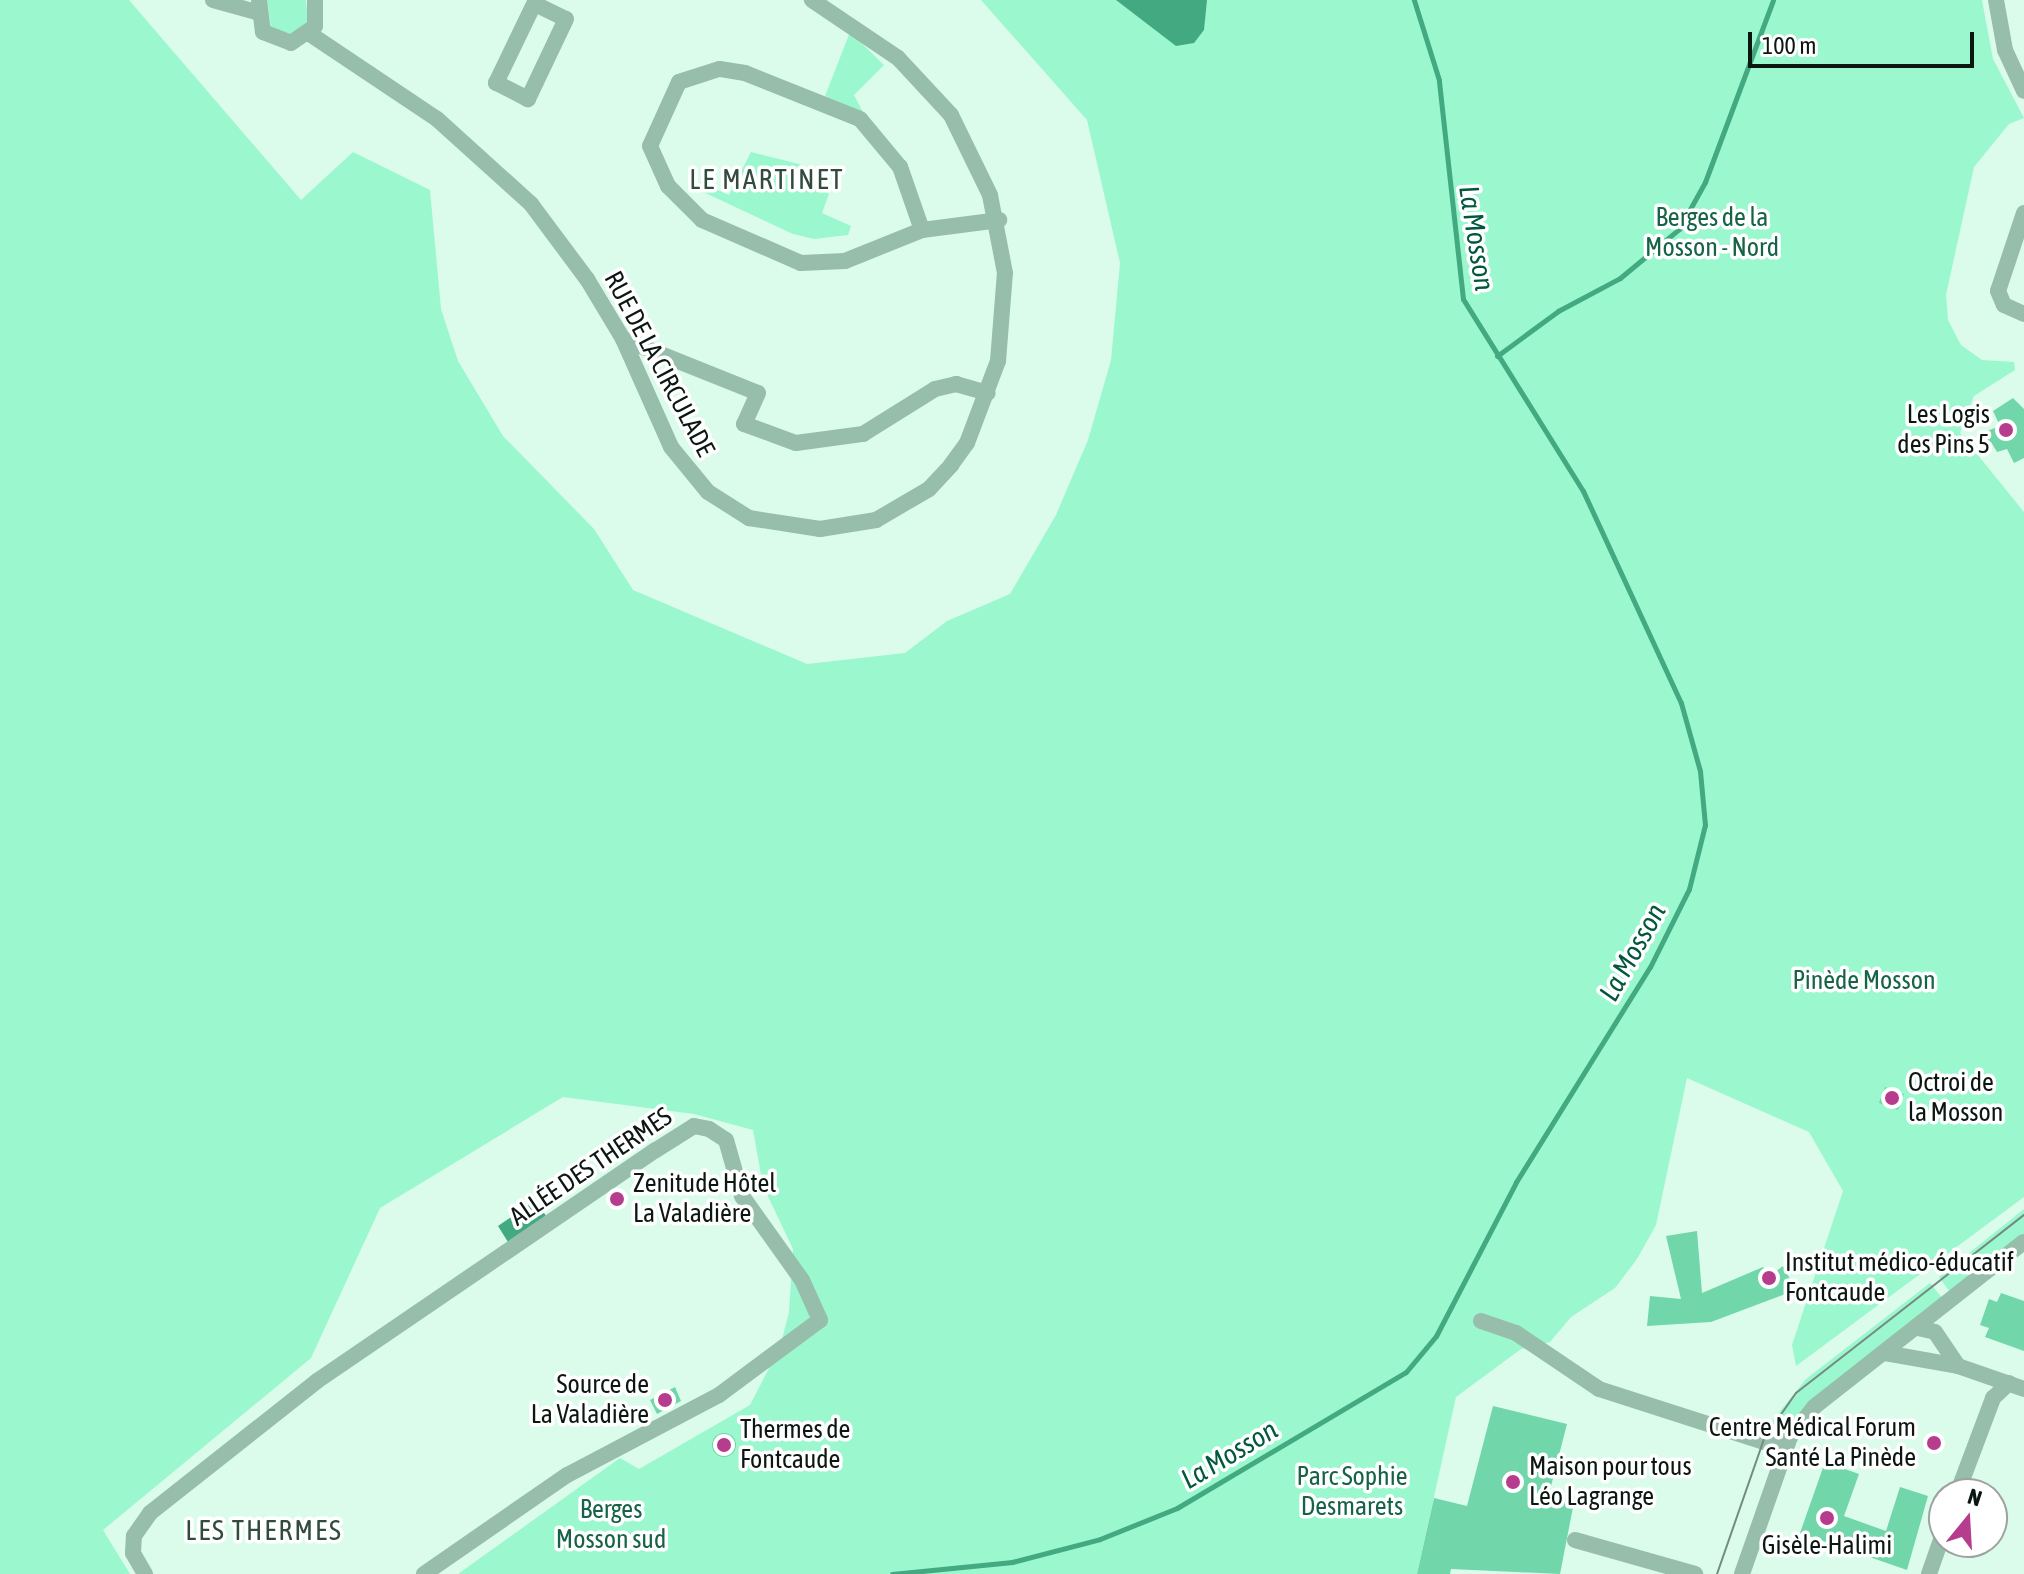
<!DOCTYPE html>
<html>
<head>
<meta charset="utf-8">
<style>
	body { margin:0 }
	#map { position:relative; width:2024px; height:1574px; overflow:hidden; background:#dbfceb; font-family:"Asap Condensed",sans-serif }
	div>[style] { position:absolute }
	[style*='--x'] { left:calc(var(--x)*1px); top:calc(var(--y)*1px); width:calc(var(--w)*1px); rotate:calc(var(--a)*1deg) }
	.green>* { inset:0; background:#9bf7cd }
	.water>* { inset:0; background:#43a980 }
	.stream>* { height:5px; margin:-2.5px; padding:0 2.5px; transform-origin:2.5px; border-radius:2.5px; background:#43a980 }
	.building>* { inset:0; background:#72d6ab }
	.round { border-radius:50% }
	.street>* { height:16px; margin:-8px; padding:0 8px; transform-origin:8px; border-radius:8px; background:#96beab }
	.tram>* { height:2px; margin:-1px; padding:0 1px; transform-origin:1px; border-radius:1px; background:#758b80 }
	.dots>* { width:22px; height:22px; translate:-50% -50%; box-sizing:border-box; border:4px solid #fff; border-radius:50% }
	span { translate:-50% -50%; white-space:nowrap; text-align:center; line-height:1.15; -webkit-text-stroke:7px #fff; paint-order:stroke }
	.park-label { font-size:26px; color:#166347 }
	.street-label { font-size:26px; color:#0c1712 }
	.poi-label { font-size:26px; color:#0c1712 }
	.right { translate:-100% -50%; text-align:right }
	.left { translate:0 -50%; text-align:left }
	.neighbourhood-label { font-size:28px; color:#314c3f; letter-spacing:2px }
	.water-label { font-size:28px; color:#01583c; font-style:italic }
	.north { position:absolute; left:1928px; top:1478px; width:80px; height:80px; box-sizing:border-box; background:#fff; border:2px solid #9ea2a0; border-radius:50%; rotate:18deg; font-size:22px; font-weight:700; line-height:32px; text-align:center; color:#0c1712 }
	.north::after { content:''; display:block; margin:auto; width:28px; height:36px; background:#b63c8d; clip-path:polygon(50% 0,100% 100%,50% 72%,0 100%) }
	.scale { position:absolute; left:1748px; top:32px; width:226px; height:36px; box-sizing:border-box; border:4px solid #0c1712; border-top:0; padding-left:10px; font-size:24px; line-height:28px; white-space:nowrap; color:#0c1712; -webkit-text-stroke:6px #fff; paint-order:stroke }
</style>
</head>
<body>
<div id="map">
	<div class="green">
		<i style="clip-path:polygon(0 0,129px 0,301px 200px,353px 152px,430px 190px,441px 309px,458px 361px,503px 436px,594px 529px,633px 590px,807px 664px,905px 653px,947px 621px,1010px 594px,1056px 515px,1088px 440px,1111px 360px,1120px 263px,1087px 120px,981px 0,1982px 0,1993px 59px,2024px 118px,2009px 124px,1974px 167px,1946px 295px,1948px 320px,1961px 345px,1982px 360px,2014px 362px,2015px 370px,1974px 396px,1960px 433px,2024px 512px,2024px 1197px,1796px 1366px,1792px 1345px,1843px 1191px,1809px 1132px,1687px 1078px,1656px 1225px,1637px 1259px,1615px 1288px,1571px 1317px,1550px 1342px,1521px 1349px,1456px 1397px,1417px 1574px,458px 1574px,620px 1458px,639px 1469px,750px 1405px,780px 1347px,789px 1312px,793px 1249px,763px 1186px,753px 1130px,694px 1114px,563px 1097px,380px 1208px,311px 1358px,103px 1530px,130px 1574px,0 1574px)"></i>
		<i style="clip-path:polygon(267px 0,306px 0,308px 21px,291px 34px,271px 28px)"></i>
		<i style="clip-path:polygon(850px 32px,884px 65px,854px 95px,865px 116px,825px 96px)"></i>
		<i style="clip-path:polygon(751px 152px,799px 164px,829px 194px,822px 213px,851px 226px,848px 235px,814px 239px,793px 234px,699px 190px,700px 182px,729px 195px)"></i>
		<i style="clip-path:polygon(2024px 1209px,2024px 1234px,1950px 1292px,1939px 1277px)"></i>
		<i style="clip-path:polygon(1930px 1283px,1942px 1298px,1790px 1426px,1764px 1431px,1806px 1379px)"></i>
	</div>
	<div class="water">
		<i style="clip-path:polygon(1116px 0,1207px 0,1204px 30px,1194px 43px,1176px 46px)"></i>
		<i style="clip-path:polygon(536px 1200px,546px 1216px,508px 1242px,498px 1226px)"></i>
	</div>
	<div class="stream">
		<i style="--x:1497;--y:356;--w:76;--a:-36.4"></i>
		<i style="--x:1558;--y:311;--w:70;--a:-28"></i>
		<i style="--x:1620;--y:278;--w:77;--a:-39.7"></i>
		<i style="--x:1679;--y:229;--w:54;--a:-61"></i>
		<i style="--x:1705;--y:182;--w:194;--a:-69.5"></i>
		<i style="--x:892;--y:1574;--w:121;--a:-5.7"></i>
		<i style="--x:1012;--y:1562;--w:91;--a:-14.6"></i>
		<i style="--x:1100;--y:1539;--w:83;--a:-21.9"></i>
		<i style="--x:1177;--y:1508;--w:266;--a:-30.7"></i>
		<i style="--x:1406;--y:1372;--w:47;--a:-50.2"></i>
		<i style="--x:1436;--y:1336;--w:174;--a:-62.5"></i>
		<i style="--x:1516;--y:1182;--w:253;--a:-58.1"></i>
		<i style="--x:1650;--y:967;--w:87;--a:-63.4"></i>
		<i style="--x:1689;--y:889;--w:66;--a:-76"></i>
		<i style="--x:1705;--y:825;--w:54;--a:-95.3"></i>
		<i style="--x:1700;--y:771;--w:71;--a:-105.6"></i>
		<i style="--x:1681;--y:703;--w:234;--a:-114.8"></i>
		<i style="--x:1583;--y:491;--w:226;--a:-122"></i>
		<i style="--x:1463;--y:299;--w:220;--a:-96.3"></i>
		<i style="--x:1439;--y:80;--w:84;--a:-107.4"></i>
	</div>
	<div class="building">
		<i style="clip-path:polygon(2013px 398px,2024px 409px,2024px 458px,2014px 463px,2007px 449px,1997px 452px,1991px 442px,1983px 446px,1987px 431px,2000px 426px,1993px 411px)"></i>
		<i style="clip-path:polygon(1885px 1087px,1904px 1094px,1898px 1110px,1879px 1103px)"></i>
		<i style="clip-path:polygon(1697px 1231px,1702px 1293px,1763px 1267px,1770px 1276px,1783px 1266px,1796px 1290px,1711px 1322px,1647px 1326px,1650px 1296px,1681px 1299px,1666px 1236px)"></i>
		<i style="clip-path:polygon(2001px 1293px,2024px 1301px,2024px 1351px,1985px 1337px,1989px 1328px,1980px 1325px,1989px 1299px,1997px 1302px)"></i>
		<i style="clip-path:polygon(675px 1387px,681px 1401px,657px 1414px,650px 1400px)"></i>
		<i style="clip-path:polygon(1493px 1406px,1567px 1424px,1550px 1490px,1575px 1497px,1560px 1574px,1451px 1569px,1450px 1574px,1417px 1574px,1434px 1498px,1467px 1506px)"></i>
		<i class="round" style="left:712px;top:1433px;width:24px;height:24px"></i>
		<i style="clip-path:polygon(1825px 1462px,1859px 1474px,1844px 1516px,1886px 1531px,1900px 1487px,1928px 1496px,1907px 1570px,1800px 1533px)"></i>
	</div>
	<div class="street">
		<i style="--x:213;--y:0;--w:45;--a:15.6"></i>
		<i style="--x:259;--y:0;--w:32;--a:83"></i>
		<i style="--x:263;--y:32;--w:30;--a:21"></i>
		<i style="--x:291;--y:43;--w:29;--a:-35"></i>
		<i style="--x:315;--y:26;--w:26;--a:-90"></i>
		<i style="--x:1996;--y:0;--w:51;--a:79.8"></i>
		<i style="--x:2005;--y:50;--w:45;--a:65.1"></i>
		<i style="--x:535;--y:4;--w:34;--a:26"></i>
		<i style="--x:566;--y:19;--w:89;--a:115.4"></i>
		<i style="--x:528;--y:99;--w:36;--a:-153"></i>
		<i style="--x:496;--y:83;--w:92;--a:-64.3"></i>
		<i style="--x:310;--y:34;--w:153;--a:33.8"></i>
		<i style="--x:437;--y:119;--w:127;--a:42.1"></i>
		<i style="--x:531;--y:204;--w:94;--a:53.3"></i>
		<i style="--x:587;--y:279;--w:70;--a:59"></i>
		<i style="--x:623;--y:339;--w:118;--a:66"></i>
		<i style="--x:671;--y:447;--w:58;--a:50.6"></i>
		<i style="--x:708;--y:492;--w:49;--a:32.4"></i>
		<i style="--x:749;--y:518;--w:72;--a:8.8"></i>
		<i style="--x:820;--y:529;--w:57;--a:-9.1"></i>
		<i style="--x:876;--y:520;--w:61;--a:-30.3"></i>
		<i style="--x:929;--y:489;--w:33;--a:-47"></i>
		<i style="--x:951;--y:465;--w:27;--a:-54"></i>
		<i style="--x:967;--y:443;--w:88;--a:-69.3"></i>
		<i style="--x:998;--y:361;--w:88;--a:-85.5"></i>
		<i style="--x:1005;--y:273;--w:79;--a:-100.9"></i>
		<i style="--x:990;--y:195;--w:89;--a:-116"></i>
		<i style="--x:951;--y:115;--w:78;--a:-132.9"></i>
		<i style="--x:898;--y:58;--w:104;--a:-146"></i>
		<i style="--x:2024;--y:213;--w:82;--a:108.4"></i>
		<i style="--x:1998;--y:291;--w:15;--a:67"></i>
		<i style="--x:2004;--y:305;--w:22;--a:24"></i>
		<i style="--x:922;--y:230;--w:67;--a:-109.2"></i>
		<i style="--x:900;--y:167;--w:62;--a:-129.8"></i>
		<i style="--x:860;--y:119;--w:124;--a:-158.2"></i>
		<i style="--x:745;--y:73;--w:26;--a:-171"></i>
		<i style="--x:719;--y:69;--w:42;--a:162"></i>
		<i style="--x:679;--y:82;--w:70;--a:114.4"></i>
		<i style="--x:650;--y:146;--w:44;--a:65.8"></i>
		<i style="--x:668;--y:186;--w:48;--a:45"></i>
		<i style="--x:702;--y:220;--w:108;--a:23.5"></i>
		<i style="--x:801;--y:263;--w:44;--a:-2.6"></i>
		<i style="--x:845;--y:261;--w:83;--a:-21.9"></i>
		<i style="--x:922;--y:230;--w:78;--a:-7.4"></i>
		<i style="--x:623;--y:339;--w:145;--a:21.8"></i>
		<i style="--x:758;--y:393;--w:34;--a:114"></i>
		<i style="--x:744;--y:424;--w:55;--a:20.1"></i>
		<i style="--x:796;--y:443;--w:68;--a:-7.7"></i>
		<i style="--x:863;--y:434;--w:85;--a:-32"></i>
		<i style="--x:935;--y:389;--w:22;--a:-13"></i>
		<i style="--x:956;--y:384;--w:33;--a:16"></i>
		<i style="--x:1481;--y:1321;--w:37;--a:19"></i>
		<i style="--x:1516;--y:1333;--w:100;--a:34"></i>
		<i style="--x:1599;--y:1389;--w:196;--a:17.8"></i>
		<i style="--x:1918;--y:1328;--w:17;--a:13"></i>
		<i style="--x:1935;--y:1332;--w:41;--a:55.9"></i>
		<i style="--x:1885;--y:1353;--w:74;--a:10.1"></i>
		<i style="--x:1958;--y:1366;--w:70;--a:19.2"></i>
		<i style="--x:1957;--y:1494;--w:103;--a:-69.4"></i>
		<i style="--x:1993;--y:1398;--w:22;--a:-43"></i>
		<i style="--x:1575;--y:1540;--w:125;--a:15.8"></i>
		<i style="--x:145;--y:1574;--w:24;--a:-120"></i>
		<i style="--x:133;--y:1553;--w:17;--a:-87"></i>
		<i style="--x:134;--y:1536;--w:28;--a:-55"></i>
		<i style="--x:150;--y:1513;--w:213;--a:-38.3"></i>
		<i style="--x:317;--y:1381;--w:410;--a:-34.3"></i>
		<i style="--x:656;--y:1150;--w:45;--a:-32.3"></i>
		<i style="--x:694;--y:1126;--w:15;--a:11"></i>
		<i style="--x:709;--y:1129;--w:20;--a:33"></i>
		<i style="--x:726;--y:1140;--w:58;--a:74.1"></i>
		<i style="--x:742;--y:1196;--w:103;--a:54.5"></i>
		<i style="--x:802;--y:1280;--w:44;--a:65.8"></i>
		<i style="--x:820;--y:1320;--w:126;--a:143.4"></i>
		<i style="--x:719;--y:1395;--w:172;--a:152.2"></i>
		<i style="--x:567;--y:1475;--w:174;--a:145.3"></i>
		<i style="--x:1742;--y:1574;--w:145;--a:-70.7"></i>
		<i style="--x:1790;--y:1437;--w:38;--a:-51"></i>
		<i style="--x:1814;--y:1407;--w:267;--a:-38.2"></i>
		<i style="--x:1929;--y:1574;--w:46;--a:-70.8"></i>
	</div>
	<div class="tram">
		<i style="--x:1717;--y:1574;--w:143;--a:-70.8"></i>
		<i style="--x:1764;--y:1439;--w:56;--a:-55.2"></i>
		<i style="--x:1796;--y:1393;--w:289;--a:-38"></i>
	</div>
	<div class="dots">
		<i style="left:2006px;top:430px;background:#b63c8d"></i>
		<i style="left:1892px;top:1098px;background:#b63c8d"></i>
		<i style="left:617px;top:1199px;background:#b63c8d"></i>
		<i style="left:1769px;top:1278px;background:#b63c8d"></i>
		<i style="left:665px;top:1400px;background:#b63c8d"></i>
		<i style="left:1934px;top:1443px;background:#b63c8d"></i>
		<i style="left:724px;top:1445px;background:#b63c8d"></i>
		<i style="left:1513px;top:1482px;background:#b63c8d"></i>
		<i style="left:1827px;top:1518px;background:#b63c8d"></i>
	</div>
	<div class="park-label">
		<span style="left:1712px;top:233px">Berges de la<br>Mosson - Nord</span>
		<span style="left:1864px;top:981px">Pinède Mosson</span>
		<span style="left:1352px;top:1492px">Parc Sophie<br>Desmarets</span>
		<span style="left:611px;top:1525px">Berges<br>Mosson sud</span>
	</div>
	<div class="street-label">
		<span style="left:659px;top:364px;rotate:62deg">RUE DE LA CIRCULADE</span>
		<span style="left:591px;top:1167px;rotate:-34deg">ALLÉE DES THERMES</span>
	</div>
	<div class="poi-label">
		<span class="right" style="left:1990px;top:430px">Les Logis<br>des Pins 5</span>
		<span class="left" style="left:1908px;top:1098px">Octroi de<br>la Mosson</span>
		<span class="left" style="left:633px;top:1199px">Zenitude Hôtel<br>La Valadière</span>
		<span class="left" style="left:1785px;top:1278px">Institut médico-éducatif<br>Fontcaude</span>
		<span class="right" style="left:649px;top:1400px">Source de<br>La Valadière</span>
		<span class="right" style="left:1916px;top:1443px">Centre Médical Forum<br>Santé La Pinède</span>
		<span class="left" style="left:740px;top:1445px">Thermes de<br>Fontcaude</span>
		<span class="left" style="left:1529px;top:1482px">Maison pour tous<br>Léo Lagrange</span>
		<span style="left:1827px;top:1546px">Gisèle-Halimi</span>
	</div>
	<div class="neighbourhood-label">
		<span style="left:767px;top:179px">LE MARTINET</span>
		<span style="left:264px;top:1530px">LES THERMES</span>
	</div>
	<div class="water-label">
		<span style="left:1477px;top:238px;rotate:81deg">La Mosson</span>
		<span style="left:1632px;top:952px;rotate:-61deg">La Mosson</span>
		<span style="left:1229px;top:1454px;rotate:-31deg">La Mosson</span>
	</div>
	<div class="north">N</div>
	<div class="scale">100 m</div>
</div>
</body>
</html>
